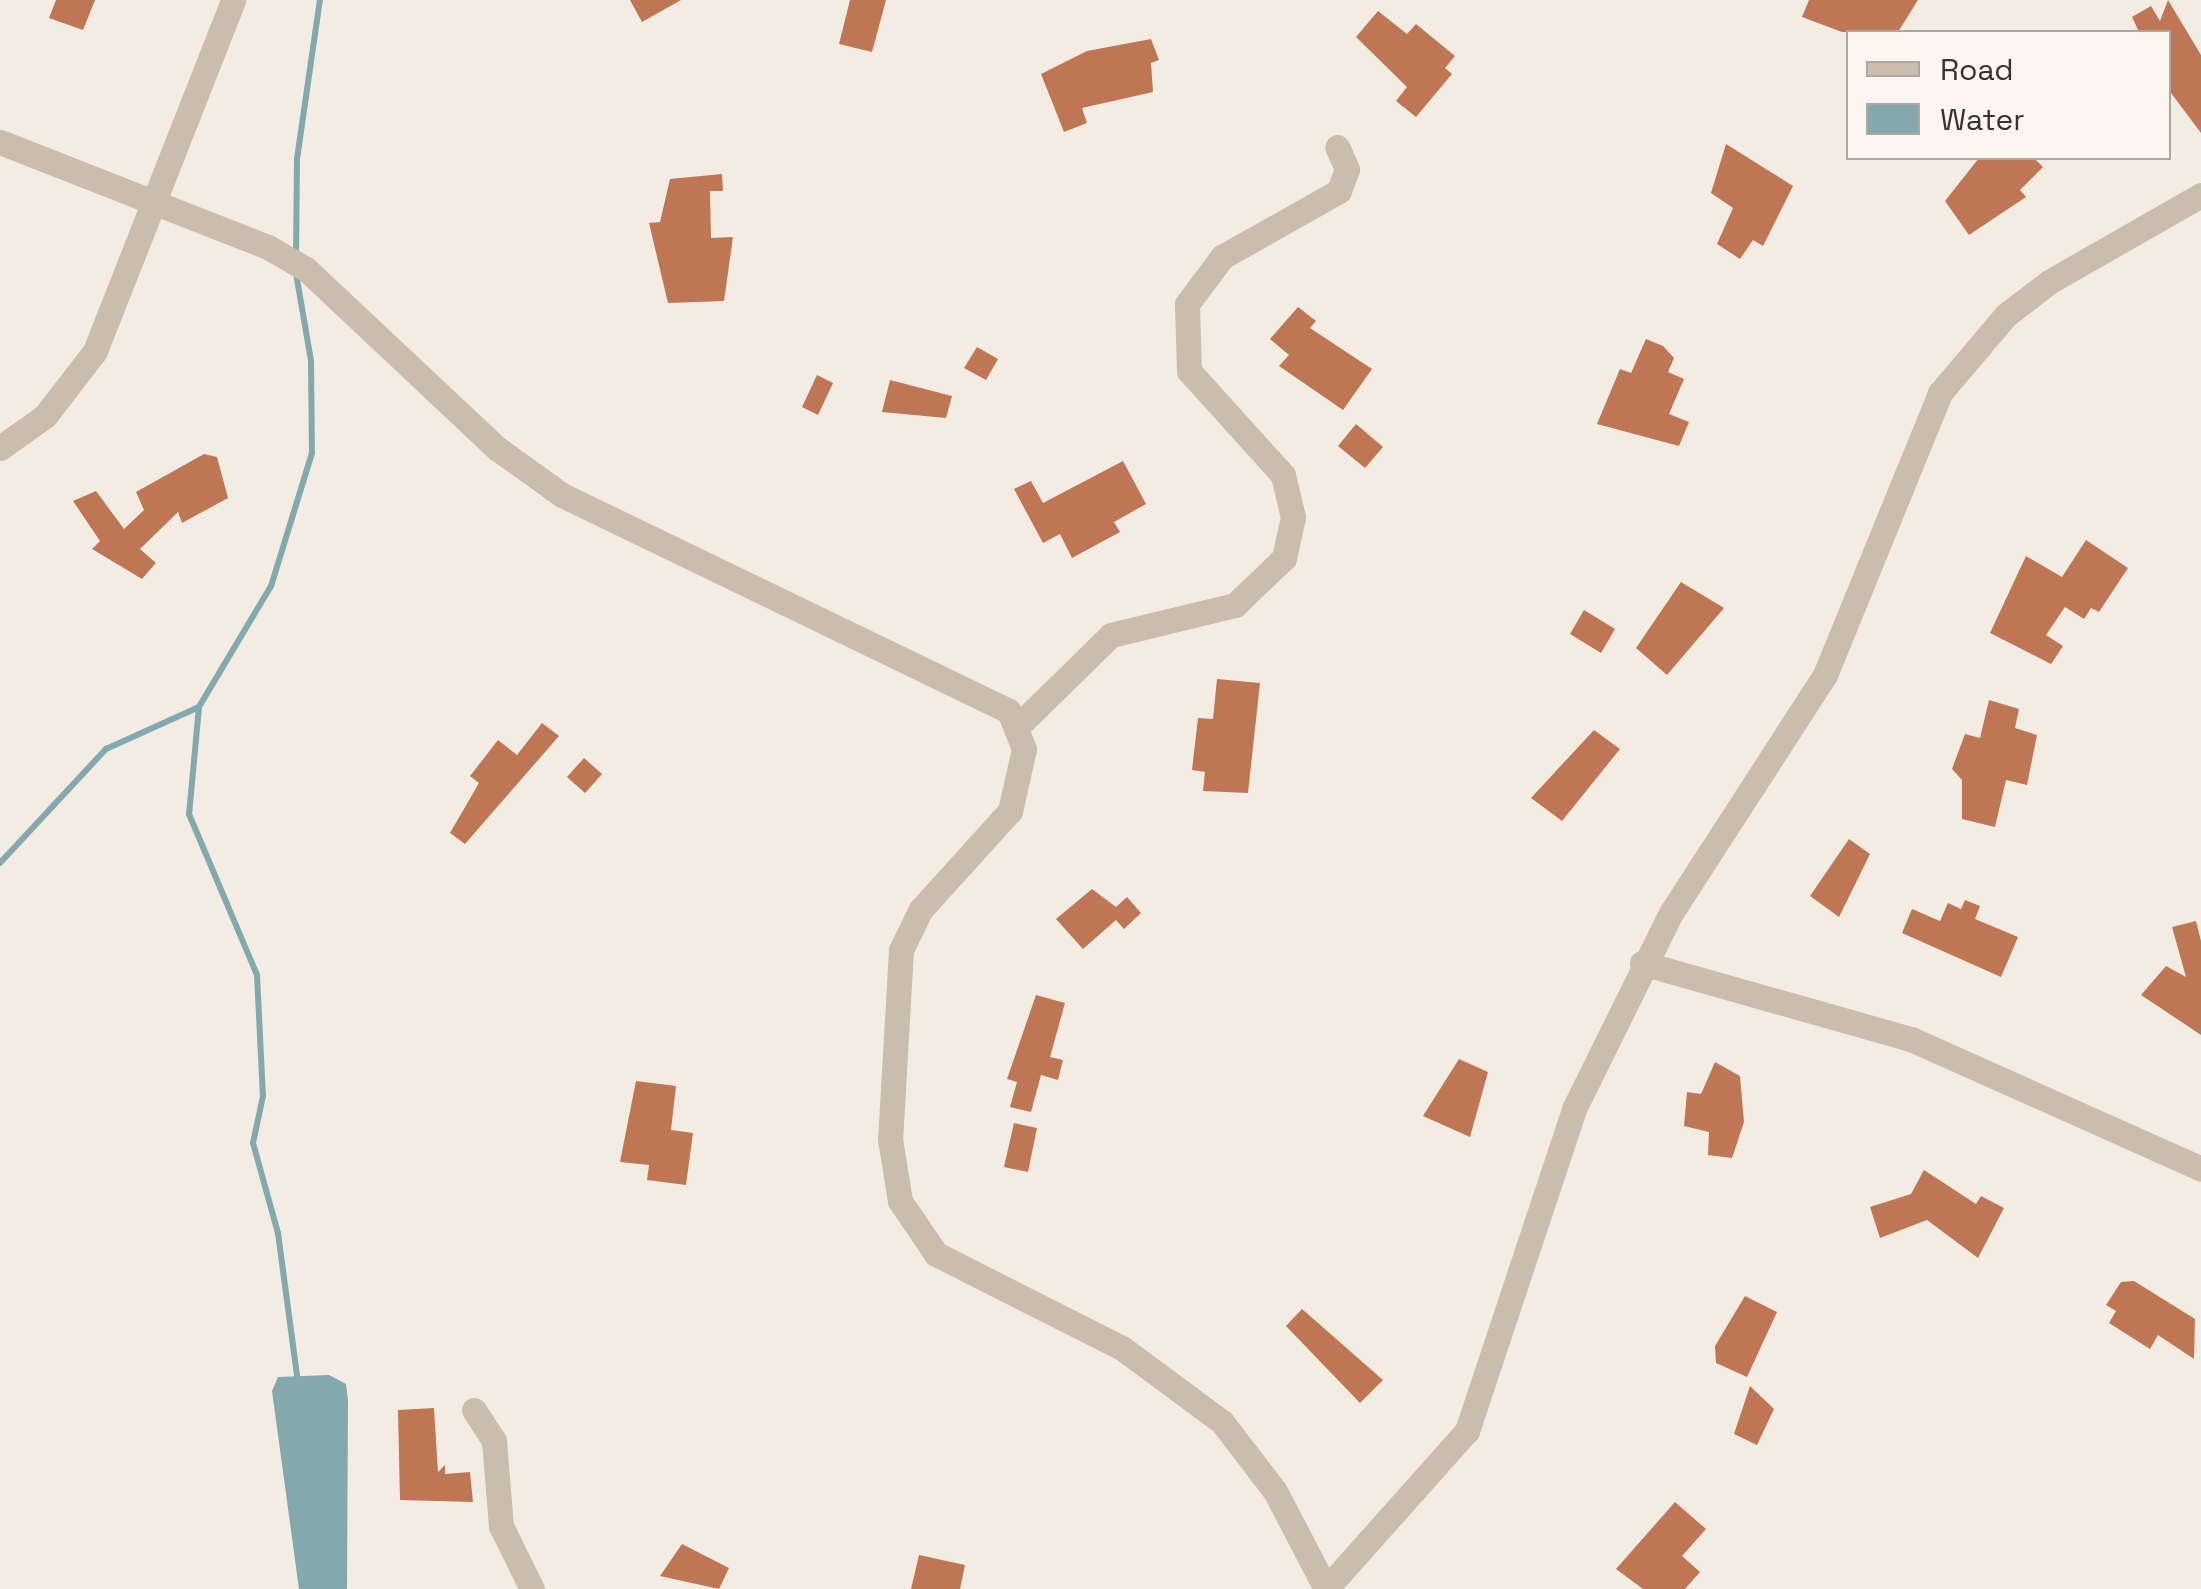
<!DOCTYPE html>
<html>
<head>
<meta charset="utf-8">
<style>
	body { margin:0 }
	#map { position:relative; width:2201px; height:1589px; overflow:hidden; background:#f2ece2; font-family:"Space Grotesk",sans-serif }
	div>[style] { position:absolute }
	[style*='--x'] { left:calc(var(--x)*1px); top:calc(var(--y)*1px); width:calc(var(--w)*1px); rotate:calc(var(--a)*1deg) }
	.water>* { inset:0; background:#83a9ae }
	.stream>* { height:6px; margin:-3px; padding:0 3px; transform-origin:3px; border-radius:3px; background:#83a9ae }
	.building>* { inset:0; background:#be7654 }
	.minor>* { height:25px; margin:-12.5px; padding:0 12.5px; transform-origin:12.5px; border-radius:12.5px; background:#cabdae }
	span { translate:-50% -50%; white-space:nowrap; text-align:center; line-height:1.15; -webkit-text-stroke:8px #faf6ef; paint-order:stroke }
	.legend { position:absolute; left:1846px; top:30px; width:325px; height:130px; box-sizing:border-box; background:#faf6ef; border:2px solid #ada7a1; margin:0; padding:12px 18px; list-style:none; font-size:30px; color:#3a312c }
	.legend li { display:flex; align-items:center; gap:20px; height:50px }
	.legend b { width:50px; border:2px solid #ada7a1 }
</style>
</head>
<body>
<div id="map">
	<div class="water">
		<i style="clip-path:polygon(329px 1375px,346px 1384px,348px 1400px,347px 1589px,299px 1589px,272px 1391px,278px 1377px)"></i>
	</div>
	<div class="stream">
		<i style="--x:296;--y:256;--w:97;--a:-89.4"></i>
		<i style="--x:297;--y:159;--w:161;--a:-81.8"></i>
		<i style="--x:296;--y:273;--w:89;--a:80.3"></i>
		<i style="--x:311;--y:361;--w:92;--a:89.4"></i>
		<i style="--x:312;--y:453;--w:139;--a:107.1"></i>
		<i style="--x:271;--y:586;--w:141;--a:120.8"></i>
		<i style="--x:199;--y:707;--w:107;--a:95.3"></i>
		<i style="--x:189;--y:814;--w:175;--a:67.1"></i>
		<i style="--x:257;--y:975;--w:121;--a:87.2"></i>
		<i style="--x:263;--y:1096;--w:48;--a:102"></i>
		<i style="--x:253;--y:1143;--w:93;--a:74.5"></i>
		<i style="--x:278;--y:1233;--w:144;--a:82.4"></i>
		<i style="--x:0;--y:863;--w:156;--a:-47.1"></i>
		<i style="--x:106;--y:749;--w:102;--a:-24.3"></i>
	</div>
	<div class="building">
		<i style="clip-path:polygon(56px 0,95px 0,83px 30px,49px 18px)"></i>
		<i style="clip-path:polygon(630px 0,681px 0,642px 22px)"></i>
		<i style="clip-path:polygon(850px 0,886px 0,872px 52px,839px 44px)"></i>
		<i style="clip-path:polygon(1809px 0,1918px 0,1898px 32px,1842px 32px,1802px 17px)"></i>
		<i style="clip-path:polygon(2168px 0,2201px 55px,2201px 133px,2168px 89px,2168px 32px,2139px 32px,2132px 17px,2151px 6px,2160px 21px)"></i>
		<i style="clip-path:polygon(1378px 11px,1407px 34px,1416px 24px,1455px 56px,1445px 68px,1452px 74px,1416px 117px,1396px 101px,1407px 87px,1356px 37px)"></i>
		<i style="clip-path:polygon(1151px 39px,1159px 60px,1151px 63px,1153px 92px,1082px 108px,1087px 123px,1064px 132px,1041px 74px,1087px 51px)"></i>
		<i style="clip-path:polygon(1726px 144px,1793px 186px,1763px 246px,1753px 240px,1740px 259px,1717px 244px,1733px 208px,1711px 193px)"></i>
		<i style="clip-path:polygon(1979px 158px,2034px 158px,2043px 167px,2020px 190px,2026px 197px,1969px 235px,1945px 201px)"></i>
		<i style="clip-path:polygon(722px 174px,723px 191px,710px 191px,711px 238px,733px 237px,724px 301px,668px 303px,649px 223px,660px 222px,670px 179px)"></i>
		<i style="clip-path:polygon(1298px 307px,1316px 321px,1310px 328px,1372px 369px,1343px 410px,1279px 366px,1289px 355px,1270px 339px)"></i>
		<i style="clip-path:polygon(1646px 339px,1663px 346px,1674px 358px,1668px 372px,1684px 379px,1669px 414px,1689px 422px,1679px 446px,1597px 424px,1620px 369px,1631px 373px)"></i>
		<i style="clip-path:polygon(977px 347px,998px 359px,986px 380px,964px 368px)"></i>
		<i style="clip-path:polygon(817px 375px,833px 383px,818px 415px,802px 407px)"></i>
		<i style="clip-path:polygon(890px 380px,952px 396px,946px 418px,882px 412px)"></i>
		<i style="clip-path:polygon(1356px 424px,1383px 447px,1365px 468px,1338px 446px)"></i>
		<i style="clip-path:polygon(204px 454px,217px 457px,228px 498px,182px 523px,178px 512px,140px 549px,156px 563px,142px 579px,92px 549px,100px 541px,73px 501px,96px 491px,124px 529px,144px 510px,136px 492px)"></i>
		<i style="clip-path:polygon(1123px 461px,1146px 504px,1114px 522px,1120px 532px,1072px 558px,1060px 534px,1043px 543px,1014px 489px,1031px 481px,1043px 503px)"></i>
		<i style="clip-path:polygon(2086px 540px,2128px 568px,2099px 612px,2091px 608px,2084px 619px,2065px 607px,2046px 635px,2063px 646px,2051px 664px,1990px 633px,2026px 556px,2062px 577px)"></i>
		<i style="clip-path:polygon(1681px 582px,1724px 608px,1667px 675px,1636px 648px)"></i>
		<i style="clip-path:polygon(1584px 610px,1615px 629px,1601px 653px,1570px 634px)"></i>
		<i style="clip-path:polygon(1217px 679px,1260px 683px,1248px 793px,1203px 791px,1205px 772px,1192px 770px,1198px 718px,1213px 719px)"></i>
		<i style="clip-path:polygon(1989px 700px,2019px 709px,2015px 728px,2037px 735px,2027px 785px,2006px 780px,1995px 827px,1962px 819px,1962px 780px,1952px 769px,1965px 734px,1980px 738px)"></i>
		<i style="clip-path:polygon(542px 723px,559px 736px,465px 844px,450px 833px,479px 783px,470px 776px,498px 740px,517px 755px)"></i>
		<i style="clip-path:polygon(1594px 730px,1620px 749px,1562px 821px,1531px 798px)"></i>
		<i style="clip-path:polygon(584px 758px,602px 774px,585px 793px,567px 777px)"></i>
		<i style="clip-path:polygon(1849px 839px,1870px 854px,1839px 917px,1810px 896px)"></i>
		<i style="clip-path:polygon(1092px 889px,1116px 907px,1127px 897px,1141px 913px,1124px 929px,1116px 920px,1083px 949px,1056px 919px)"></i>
		<i style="clip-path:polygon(1965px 900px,1980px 906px,1975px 919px,2018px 937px,2001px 977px,1902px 933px,1912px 909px,1940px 921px,1948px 903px,1961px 909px)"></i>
		<i style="clip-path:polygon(2196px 921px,2201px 941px,2201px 1035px,2141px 995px,2166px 966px,2186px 977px,2172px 927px)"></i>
		<i style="clip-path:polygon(1036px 995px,1065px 1003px,1050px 1057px,1063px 1060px,1058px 1080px,1041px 1075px,1031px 1112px,1010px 1107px,1017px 1082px,1007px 1079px)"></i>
		<i style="clip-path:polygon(1459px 1059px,1488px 1072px,1470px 1137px,1423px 1116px)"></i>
		<i style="clip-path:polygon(1715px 1062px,1740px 1076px,1744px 1122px,1732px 1158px,1708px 1155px,1709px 1132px,1684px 1126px,1687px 1092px,1701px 1094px)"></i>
		<i style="clip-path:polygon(636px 1081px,676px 1086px,671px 1130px,693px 1133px,686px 1185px,647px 1180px,649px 1165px,620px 1162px)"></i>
		<i style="clip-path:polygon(1014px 1123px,1037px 1128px,1028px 1172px,1004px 1167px)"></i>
		<i style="clip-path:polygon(1924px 1170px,1976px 1204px,1981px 1196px,2004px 1208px,1978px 1258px,1927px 1220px,1880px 1238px,1870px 1207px,1911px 1194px)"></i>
		<i style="clip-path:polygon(2134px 1281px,2195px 1319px,2194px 1359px,2158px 1335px,2150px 1349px,2109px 1323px,2116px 1311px,2106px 1305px,2121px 1282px)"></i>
		<i style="clip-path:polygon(1745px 1296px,1777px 1312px,1747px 1377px,1716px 1363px,1715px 1346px)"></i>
		<i style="clip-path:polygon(1302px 1309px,1383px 1380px,1360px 1403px,1286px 1326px)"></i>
		<i style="clip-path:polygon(1750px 1386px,1774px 1409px,1757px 1445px,1734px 1434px)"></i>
		<i style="clip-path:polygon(434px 1408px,438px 1472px,445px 1465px,445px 1474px,470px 1472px,473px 1502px,400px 1500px,398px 1410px)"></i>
		<i style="clip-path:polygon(1675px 1502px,1706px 1529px,1682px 1556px,1700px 1572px,1685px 1589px,1643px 1589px,1616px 1569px)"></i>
		<i style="clip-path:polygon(682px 1544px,729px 1568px,719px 1589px,660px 1576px)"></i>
		<i style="clip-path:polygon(919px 1555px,965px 1565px,960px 1589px,911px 1589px)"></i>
	</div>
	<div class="minor">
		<i style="--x:0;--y:142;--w:288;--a:21.4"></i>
		<i style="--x:268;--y:247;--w:44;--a:30.1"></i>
		<i style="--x:306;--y:269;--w:263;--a:43.2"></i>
		<i style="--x:498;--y:449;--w:79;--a:35.7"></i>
		<i style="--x:562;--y:495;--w:496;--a:25.8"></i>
		<i style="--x:1009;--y:711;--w:41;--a:68.5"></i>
		<i style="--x:1024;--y:749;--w:64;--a:102.7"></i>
		<i style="--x:1010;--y:811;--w:132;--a:132.2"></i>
		<i style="--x:921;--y:909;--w:46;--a:116"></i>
		<i style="--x:901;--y:950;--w:189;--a:93.3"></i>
		<i style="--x:890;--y:1139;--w:63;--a:80.8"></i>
		<i style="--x:900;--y:1201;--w:64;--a:55.8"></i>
		<i style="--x:936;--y:1254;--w:208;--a:26.8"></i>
		<i style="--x:1122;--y:1348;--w:124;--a:36.5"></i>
		<i style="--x:1222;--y:1422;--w:87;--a:52.5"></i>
		<i style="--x:1275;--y:1491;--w:110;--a:62.5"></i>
		<i style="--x:0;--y:448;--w:55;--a:-35.4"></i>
		<i style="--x:45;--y:416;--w:82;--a:-52.4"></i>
		<i style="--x:95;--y:351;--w:377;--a:-68.5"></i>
		<i style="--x:1020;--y:724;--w:127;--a:-44.4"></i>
		<i style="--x:1111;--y:635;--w:128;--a:-13.6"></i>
		<i style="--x:1235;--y:605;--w:68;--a:-43.8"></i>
		<i style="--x:1284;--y:558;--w:42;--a:-77.6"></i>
		<i style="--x:1293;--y:517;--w:43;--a:-103.4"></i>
		<i style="--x:1283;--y:475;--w:140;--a:-132.1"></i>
		<i style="--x:1189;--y:371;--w:67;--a:-91.7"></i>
		<i style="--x:1187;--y:304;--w:59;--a:-53.3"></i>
		<i style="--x:1222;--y:257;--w:134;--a:-29.4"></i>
		<i style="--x:1339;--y:191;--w:23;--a:-70"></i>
		<i style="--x:1347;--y:169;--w:24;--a:-114"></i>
		<i style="--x:1642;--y:963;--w:280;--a:15.8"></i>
		<i style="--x:1911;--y:1039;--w:318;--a:24.1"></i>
		<i style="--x:474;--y:1410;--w:37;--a:57"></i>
		<i style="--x:494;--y:1441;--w:85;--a:85.3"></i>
		<i style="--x:501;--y:1526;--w:70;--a:63.8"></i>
		<i style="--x:1326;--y:1589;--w:212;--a:-48.3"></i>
		<i style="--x:1467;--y:1431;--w:339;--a:-71.6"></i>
		<i style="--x:1574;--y:1109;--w:219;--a:-63.7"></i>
		<i style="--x:1671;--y:913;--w:283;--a:-57.1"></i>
		<i style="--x:1825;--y:675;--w:305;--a:-67.8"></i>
		<i style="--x:1940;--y:393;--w:102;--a:-49.8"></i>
		<i style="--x:2006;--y:315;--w:54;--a:-37.5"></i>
		<i style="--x:2049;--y:282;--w:175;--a:-29.8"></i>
	</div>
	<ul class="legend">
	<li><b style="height:12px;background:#cabdae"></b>Road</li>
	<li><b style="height:28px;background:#83a9ae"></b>Water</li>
	</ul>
</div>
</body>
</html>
